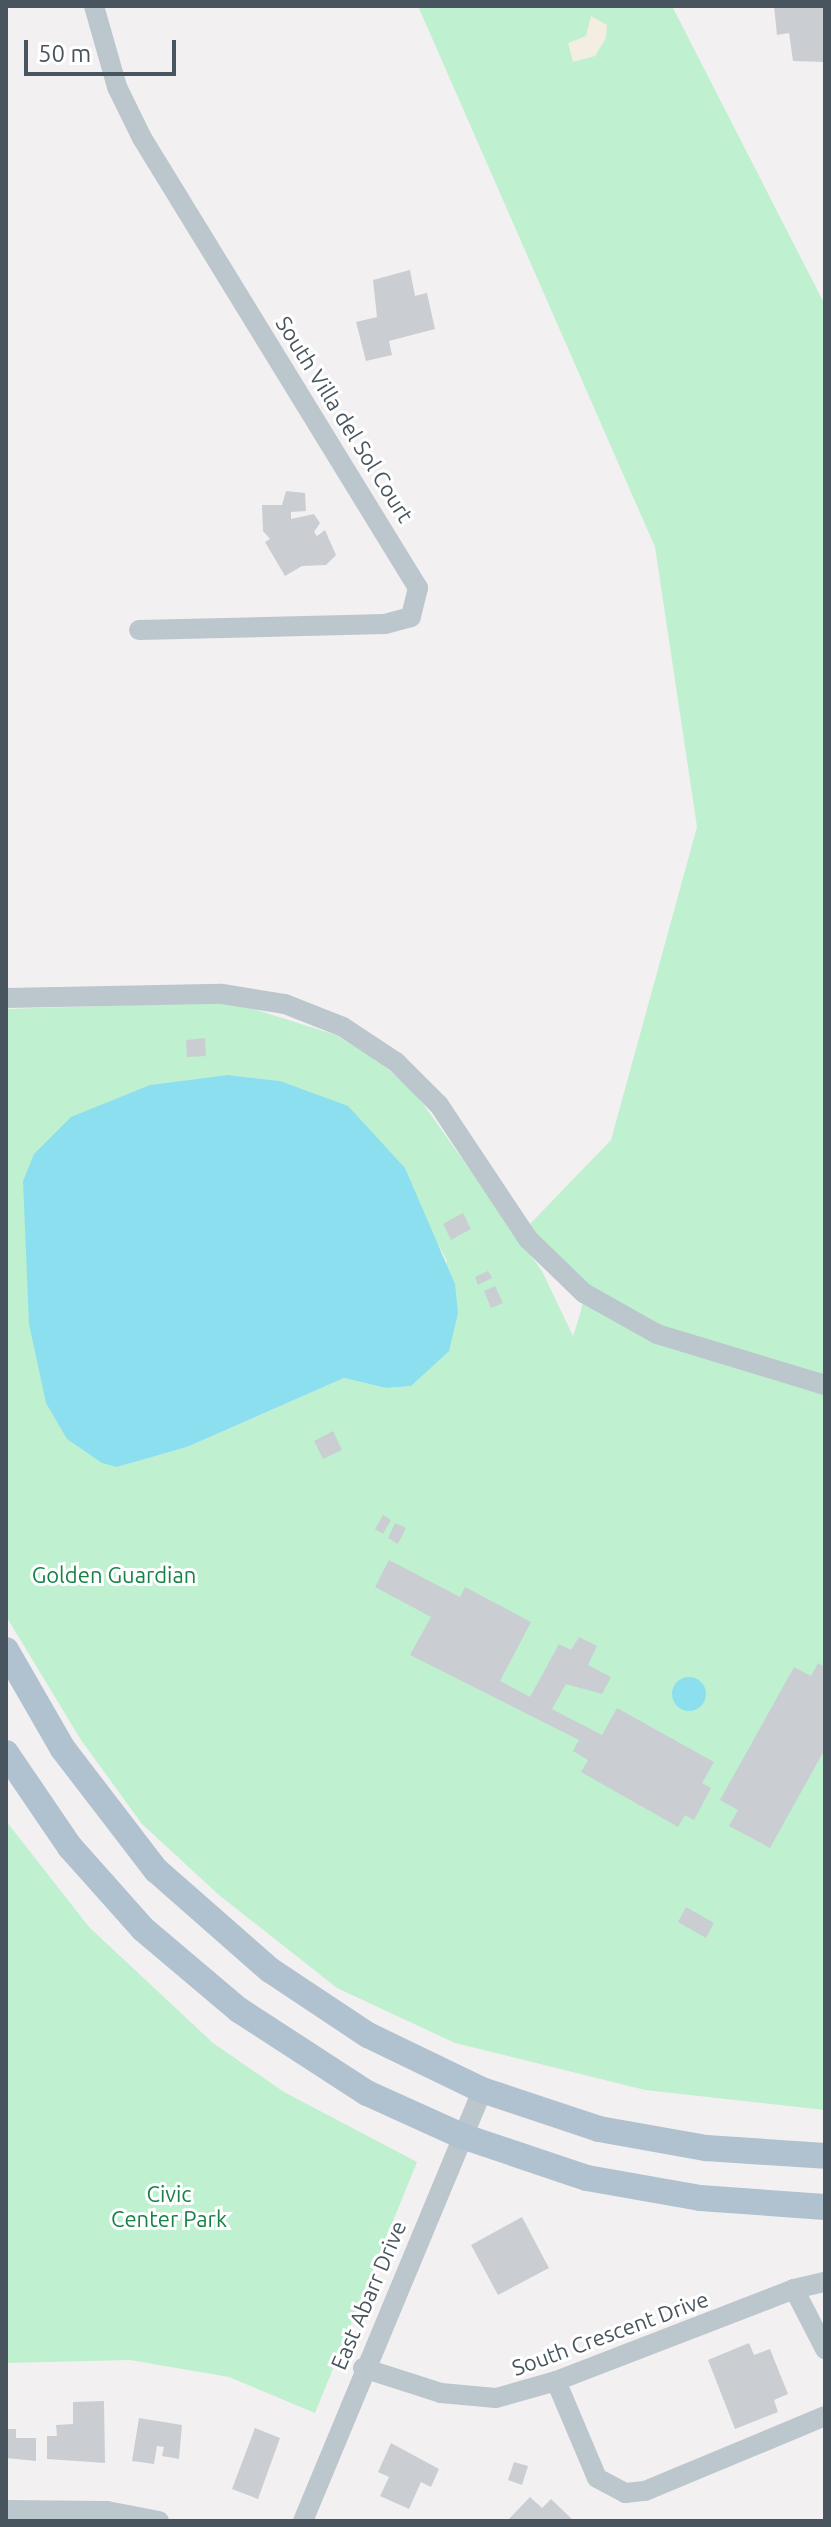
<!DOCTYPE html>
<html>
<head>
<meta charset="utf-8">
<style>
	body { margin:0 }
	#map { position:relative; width:831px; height:2527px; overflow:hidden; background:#f3f0f1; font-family:Ubuntu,sans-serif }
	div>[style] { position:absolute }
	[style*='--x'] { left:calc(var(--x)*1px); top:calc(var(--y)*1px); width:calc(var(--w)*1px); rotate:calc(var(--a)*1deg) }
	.green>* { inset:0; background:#bff0cf }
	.sand>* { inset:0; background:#f4ede2 }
	.water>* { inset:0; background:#8cdfee }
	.round { border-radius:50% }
	.building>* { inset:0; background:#caced3 }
	.minor>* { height:20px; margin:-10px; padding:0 10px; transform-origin:10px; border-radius:10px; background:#bcc6cd }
	.major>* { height:26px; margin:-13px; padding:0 13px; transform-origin:13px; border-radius:13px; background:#b0c2cf }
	span { translate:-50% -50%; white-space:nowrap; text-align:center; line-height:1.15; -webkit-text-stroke:6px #fff; paint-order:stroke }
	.street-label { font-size:22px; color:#48555e }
	.park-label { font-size:22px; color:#168246 }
	.frame { position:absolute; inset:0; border:8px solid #48555e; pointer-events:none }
	.scale { position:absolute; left:24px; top:40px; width:152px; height:36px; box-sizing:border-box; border:4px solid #48555e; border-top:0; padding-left:10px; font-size:24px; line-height:28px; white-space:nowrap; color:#48555e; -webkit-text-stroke:6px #fff; paint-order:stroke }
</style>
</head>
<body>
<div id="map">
	<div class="green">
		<i style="clip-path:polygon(evenodd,418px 6px,672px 6px,825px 305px,825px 2110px,645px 2090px,455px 2043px,337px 1988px,219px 1895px,142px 1824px,81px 1740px,6px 1616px,6px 1009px,231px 1002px,336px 1035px,380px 1062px,416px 1094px,542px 1271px,573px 1336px,581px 1311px,584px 1293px,543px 1257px,530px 1224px,611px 1140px,697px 827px,655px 547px,418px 6px,227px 1075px,280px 1081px,405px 1168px,422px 1215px,447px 1261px,411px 1386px,386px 1388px,344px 1378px,187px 1447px,117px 1467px,150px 1085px,227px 1075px)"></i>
		<i style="clip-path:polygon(6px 1821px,89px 1927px,213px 2043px,284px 2092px,417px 2162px,315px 2413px,229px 2377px,130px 2360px,6px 2363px)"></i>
	</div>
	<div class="sand">
		<i style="clip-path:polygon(591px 16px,607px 25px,606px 38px,595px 56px,573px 62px,568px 43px,586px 36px)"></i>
	</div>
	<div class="water">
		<i style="clip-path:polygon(227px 1075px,280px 1081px,348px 1106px,405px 1168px,455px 1284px,458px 1313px,449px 1351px,411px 1386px,386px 1388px,344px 1378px,187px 1447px,117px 1467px,102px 1463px,67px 1439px,46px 1403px,29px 1324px,23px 1181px,34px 1154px,71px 1117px,150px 1085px)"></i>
		<i class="round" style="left:672px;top:1677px;width:34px;height:34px"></i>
	</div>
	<div class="building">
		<i style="clip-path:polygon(774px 6px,825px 6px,823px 62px,793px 61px,789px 33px,777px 35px)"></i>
		<i style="clip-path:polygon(410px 270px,415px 296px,427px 293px,435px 329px,389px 341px,392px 355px,366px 361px,356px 322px,377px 317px,373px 280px)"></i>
		<i style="clip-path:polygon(286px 491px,305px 493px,306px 511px,291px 512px,291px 519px,314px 514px,320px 523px,314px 532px,317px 536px,325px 530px,336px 555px,326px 565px,302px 566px,285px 576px,265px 542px,270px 539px,263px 531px,262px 505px,282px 505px)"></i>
		<i style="clip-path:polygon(205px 1038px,206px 1056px,187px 1057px,186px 1040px)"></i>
		<i style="clip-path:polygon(463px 1213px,471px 1229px,451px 1240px,443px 1224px)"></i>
		<i style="clip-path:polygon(488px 1271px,492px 1278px,478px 1285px,475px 1277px)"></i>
		<i style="clip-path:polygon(495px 1286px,503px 1303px,491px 1308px,484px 1291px)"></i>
		<i style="clip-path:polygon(333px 1431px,342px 1450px,323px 1459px,314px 1441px)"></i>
		<i style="clip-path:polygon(383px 1515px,391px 1520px,383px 1534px,375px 1529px)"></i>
		<i style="clip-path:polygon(395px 1523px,406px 1528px,398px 1544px,388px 1538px)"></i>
		<i style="clip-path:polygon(389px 1560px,460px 1597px,465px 1587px,531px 1622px,500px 1681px,530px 1697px,559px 1644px,571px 1650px,579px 1637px,597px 1646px,588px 1665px,611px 1677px,602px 1694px,566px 1684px,552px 1709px,602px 1735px,617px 1708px,714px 1762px,702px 1783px,711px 1788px,694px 1820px,685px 1815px,678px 1827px,581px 1772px,588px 1760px,573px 1751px,579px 1740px,410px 1655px,431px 1617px,375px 1587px)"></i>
		<i style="clip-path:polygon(818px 1663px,825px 1667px,825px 1749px,770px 1848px,729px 1826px,738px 1810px,720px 1800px,794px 1667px,811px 1676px)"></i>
		<i style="clip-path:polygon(686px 1907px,714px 1923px,706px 1938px,678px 1922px)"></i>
		<i style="clip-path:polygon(522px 2217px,549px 2268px,498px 2295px,471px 2245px)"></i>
		<i style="clip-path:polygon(749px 2343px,754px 2355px,770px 2349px,788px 2394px,774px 2400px,778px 2412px,735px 2429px,708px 2360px)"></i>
		<i style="clip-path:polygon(104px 2401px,105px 2463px,47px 2459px,47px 2436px,57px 2436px,56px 2425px,73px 2424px,73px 2402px)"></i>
		<i style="clip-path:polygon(139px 2418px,182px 2425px,179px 2459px,162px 2456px,164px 2447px,157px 2446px,154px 2464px,132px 2461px)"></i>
		<i style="clip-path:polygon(255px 2428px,280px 2438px,258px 2499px,232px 2489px)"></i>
		<i style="clip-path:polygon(6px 2429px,16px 2429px,16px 2438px,36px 2438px,36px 2461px,6px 2458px)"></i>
		<i style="clip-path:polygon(391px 2443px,439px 2469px,431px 2487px,421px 2482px,409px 2509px,380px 2496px,389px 2477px,378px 2472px)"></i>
		<i style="clip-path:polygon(514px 2462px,528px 2466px,522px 2485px,508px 2480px)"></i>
		<i style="clip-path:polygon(530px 2497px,542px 2508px,551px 2499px,574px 2521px,507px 2521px)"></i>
	</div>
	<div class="minor">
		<i style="--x:94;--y:6;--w:84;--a:74.1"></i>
		<i style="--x:117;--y:87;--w:57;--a:63.9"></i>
		<i style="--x:142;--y:138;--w:528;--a:58.48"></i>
		<i style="--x:418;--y:588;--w:30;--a:104"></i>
		<i style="--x:411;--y:617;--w:27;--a:165"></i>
		<i style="--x:385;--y:624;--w:246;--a:178.6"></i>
		<i style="--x:6;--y:998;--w:216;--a:-1.1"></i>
		<i style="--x:222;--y:994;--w:64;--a:9"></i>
		<i style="--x:285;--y:1004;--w:62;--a:21.6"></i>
		<i style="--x:343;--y:1027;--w:64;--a:33.4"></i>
		<i style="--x:396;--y:1062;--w:61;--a:45"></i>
		<i style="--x:439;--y:1105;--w:161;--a:56.4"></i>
		<i style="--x:528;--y:1239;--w:78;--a:44"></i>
		<i style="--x:584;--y:1293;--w:84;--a:29.3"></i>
		<i style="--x:657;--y:1334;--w:176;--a:16.9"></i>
		<i style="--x:794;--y:2289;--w:68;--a:62.7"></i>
		<i style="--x:363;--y:2368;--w:82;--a:17.8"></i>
		<i style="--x:441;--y:2393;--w:55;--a:5.2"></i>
		<i style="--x:496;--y:2398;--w:62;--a:-15.8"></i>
		<i style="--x:556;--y:2381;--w:255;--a:-21.1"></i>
		<i style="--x:794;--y:2289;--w:32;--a:-13"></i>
		<i style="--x:556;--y:2381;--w:105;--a:67.1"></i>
		<i style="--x:597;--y:2478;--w:32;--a:28"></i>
		<i style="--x:625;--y:2493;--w:20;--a:-6"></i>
		<i style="--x:645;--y:2491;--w:195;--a:-22.6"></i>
		<i style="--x:6;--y:2510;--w:101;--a:0.6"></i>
		<i style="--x:107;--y:2511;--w:53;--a:10.9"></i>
		<i style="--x:303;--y:2521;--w:467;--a:-67.4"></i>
	</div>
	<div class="major">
		<i style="--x:6;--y:1650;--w:114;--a:60.1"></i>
		<i style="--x:63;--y:1749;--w:153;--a:52.5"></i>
		<i style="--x:156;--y:1870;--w:152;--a:41.3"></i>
		<i style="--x:270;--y:1970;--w:118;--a:33.6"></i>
		<i style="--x:368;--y:2035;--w:127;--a:25.8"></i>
		<i style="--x:482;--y:2090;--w:123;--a:18.4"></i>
		<i style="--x:599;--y:2129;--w:109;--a:10.1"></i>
		<i style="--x:706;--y:2148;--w:119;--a:3.8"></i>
		<i style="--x:6;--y:1753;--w:114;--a:55.8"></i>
		<i style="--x:70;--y:1847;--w:110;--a:48.3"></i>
		<i style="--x:143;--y:1929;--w:126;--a:40.2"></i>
		<i style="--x:239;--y:2010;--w:153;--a:33"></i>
		<i style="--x:367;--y:2093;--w:104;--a:24.4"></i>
		<i style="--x:462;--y:2136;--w:132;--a:18.6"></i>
		<i style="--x:587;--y:2178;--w:115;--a:10"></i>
		<i style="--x:700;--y:2198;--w:125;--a:4.1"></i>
	</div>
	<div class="street-label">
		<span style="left:345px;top:419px;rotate:58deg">South Villa del Sol Court</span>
		<span style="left:368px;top:2295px;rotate:-67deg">East Abarr Drive</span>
		<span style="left:610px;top:2333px;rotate:-20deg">South Crescent Drive</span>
	</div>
	<div class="park-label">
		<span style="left:114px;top:1575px">Golden Guardian</span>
		<span style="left:169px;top:2206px">Civic<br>Center Park</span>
	</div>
	<div class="frame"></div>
	<div class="scale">50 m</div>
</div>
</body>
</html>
